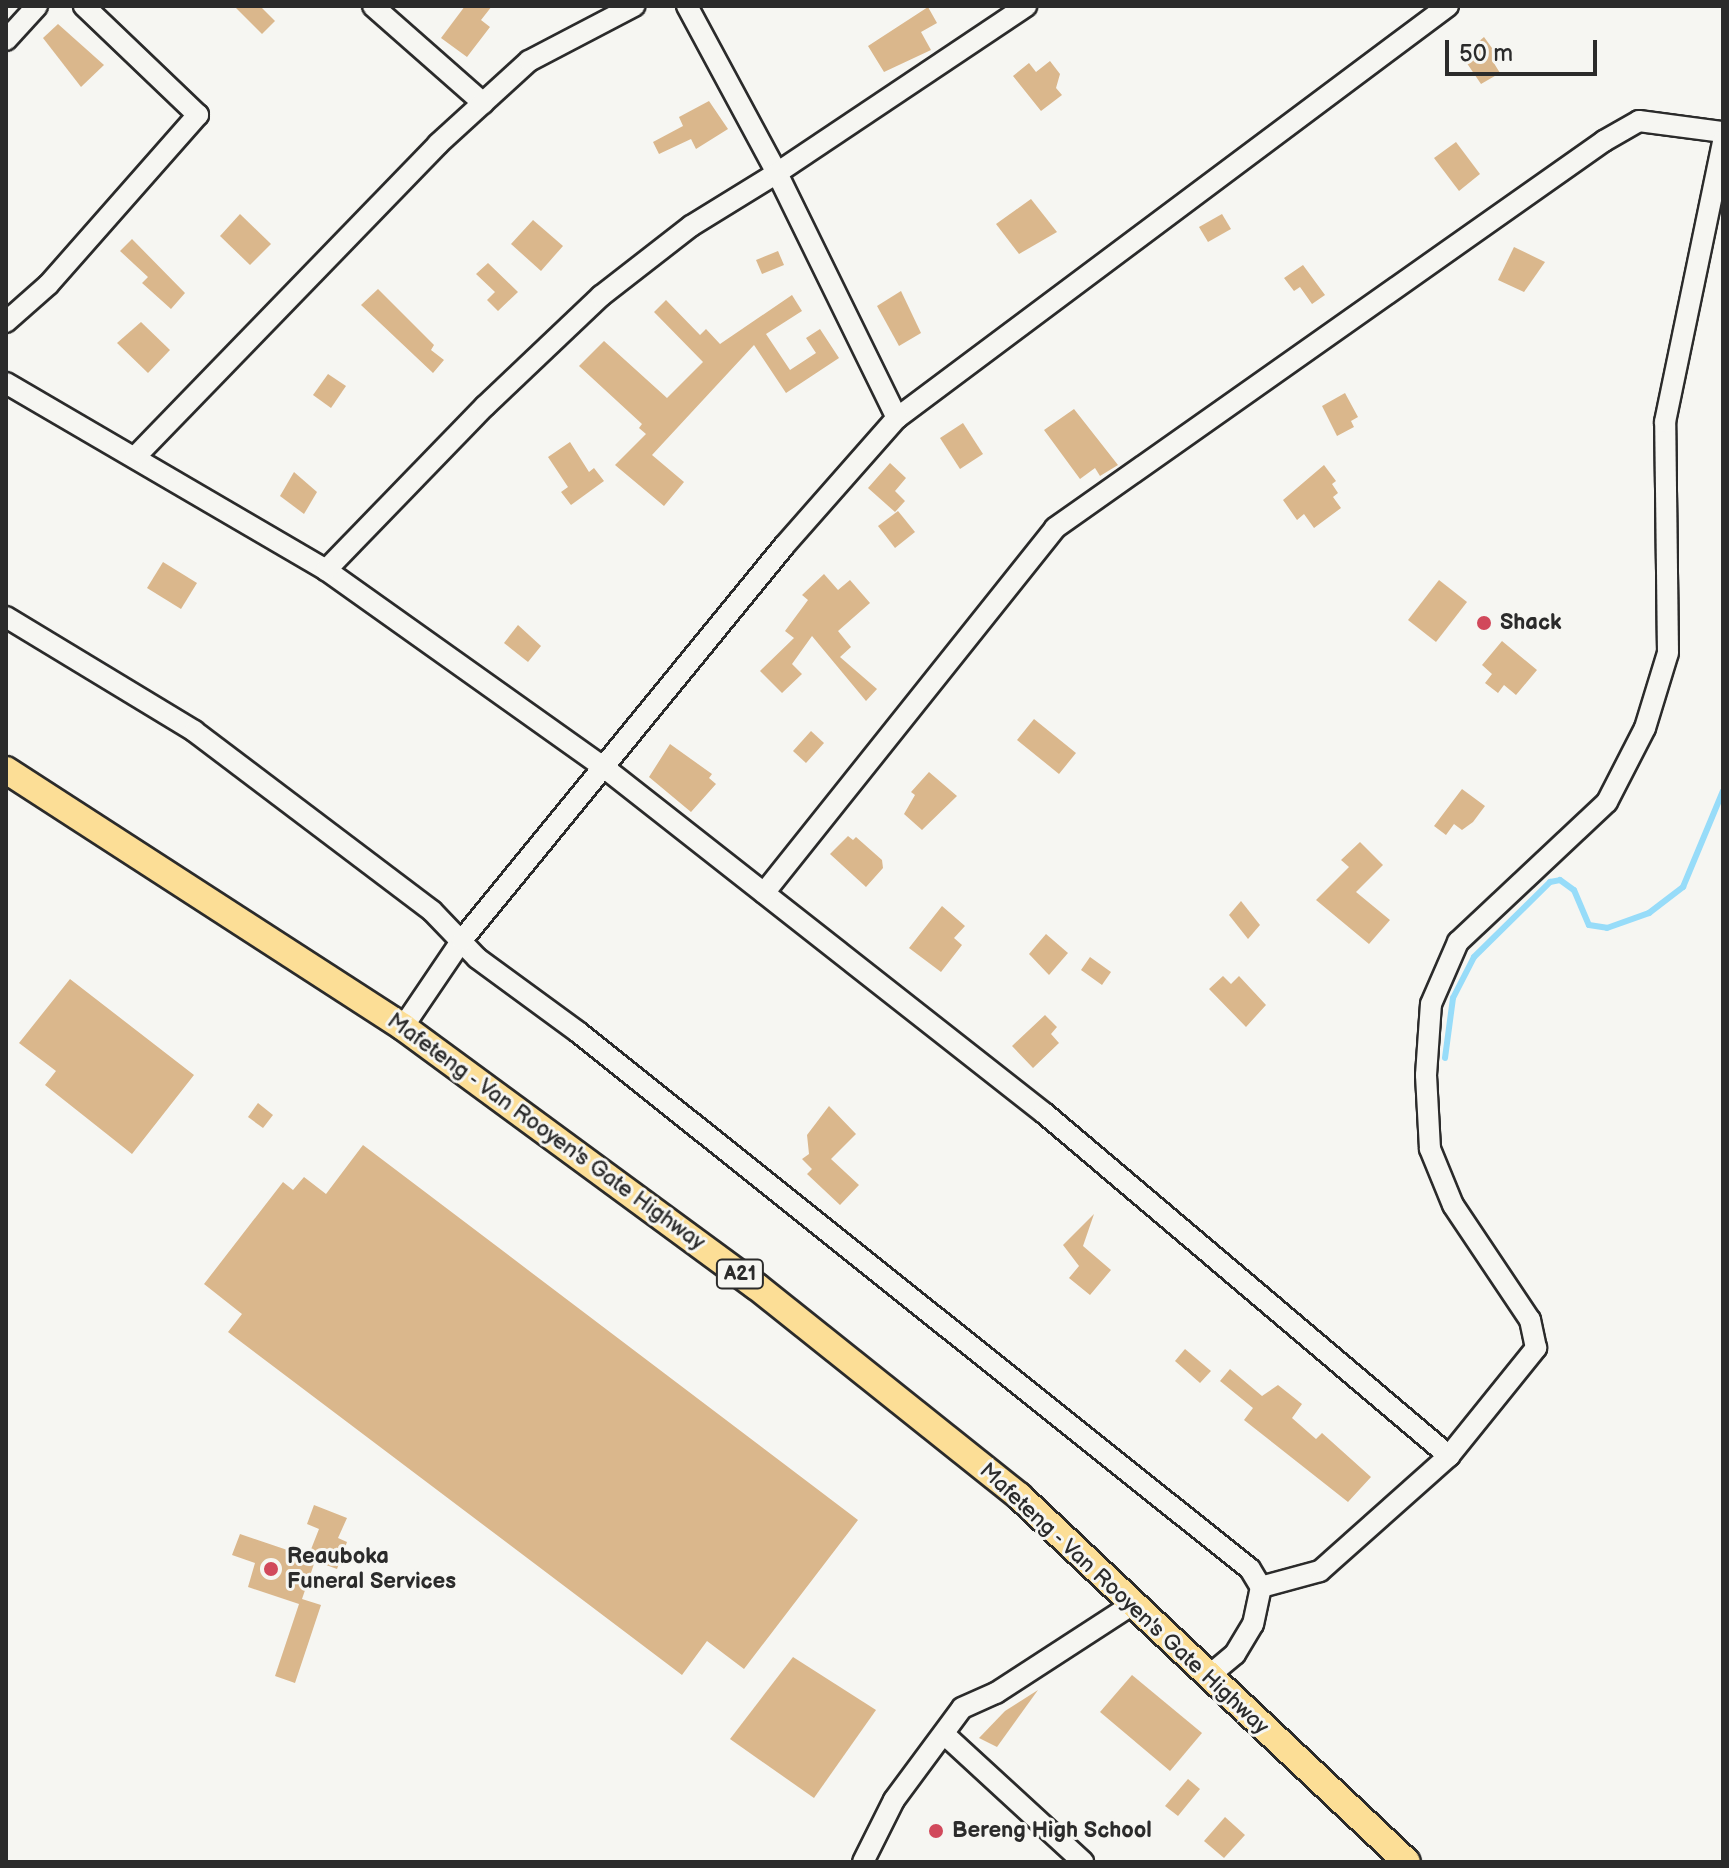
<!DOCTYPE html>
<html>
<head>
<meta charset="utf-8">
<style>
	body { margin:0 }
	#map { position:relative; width:1729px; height:1868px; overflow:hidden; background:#f6f6f2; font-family:"Balsamiq Sans",sans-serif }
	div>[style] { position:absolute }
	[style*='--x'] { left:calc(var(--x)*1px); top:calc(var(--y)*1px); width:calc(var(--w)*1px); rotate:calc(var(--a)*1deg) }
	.stream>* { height:6px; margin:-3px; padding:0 3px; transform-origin:3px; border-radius:3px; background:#97dcf9 }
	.building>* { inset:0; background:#dab78c }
	.roads { filter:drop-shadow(2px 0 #2b2b2b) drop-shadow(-2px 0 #2b2b2b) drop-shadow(0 2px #2b2b2b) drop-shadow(0 -2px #2b2b2b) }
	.minor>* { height:20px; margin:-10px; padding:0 10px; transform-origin:10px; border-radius:10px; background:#f6f6f2 }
	.major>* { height:26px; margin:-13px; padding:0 13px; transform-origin:13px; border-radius:13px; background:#fcde96 }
	.dots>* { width:22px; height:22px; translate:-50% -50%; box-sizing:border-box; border:4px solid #f6f6f2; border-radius:50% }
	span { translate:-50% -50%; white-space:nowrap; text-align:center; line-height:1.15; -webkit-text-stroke:6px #f6f6f2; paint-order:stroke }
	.shield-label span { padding:2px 6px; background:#f6f6f2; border:2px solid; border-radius:6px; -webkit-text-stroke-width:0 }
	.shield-label { font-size:20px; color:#2b2b2b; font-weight:700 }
	.poi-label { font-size:22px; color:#2b2b2b; font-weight:700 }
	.left { translate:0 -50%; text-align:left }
	.street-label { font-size:22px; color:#2b2b2b }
	.frame { position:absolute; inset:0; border:8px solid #2b2b2b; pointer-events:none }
	.scale { position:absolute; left:1445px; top:40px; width:152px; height:36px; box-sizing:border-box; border:4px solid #2b2b2b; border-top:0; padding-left:10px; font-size:24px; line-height:28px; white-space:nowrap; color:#2b2b2b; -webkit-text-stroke:6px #f6f6f2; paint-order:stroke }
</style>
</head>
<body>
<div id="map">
	<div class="stream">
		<i style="--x:1445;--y:1058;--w:61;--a:-82.4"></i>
		<i style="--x:1453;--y:998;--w:46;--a:-62.9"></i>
		<i style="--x:1474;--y:957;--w:107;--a:-44.6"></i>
		<i style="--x:1550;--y:882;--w:10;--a:-11"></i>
		<i style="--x:1560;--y:880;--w:17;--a:36"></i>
		<i style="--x:1574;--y:890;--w:38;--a:67"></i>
		<i style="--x:1589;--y:925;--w:18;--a:9"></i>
		<i style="--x:1607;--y:928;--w:45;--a:-19.7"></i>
		<i style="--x:1649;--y:913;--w:43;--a:-37.4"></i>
		<i style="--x:1683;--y:887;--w:104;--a:-67.4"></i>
	</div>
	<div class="building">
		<i style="clip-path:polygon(234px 6px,260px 6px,275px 21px,262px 34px)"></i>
		<i style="clip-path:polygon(465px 6px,492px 6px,481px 20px,490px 27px,467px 57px,441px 38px)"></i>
		<i style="clip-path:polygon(928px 7px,937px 23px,921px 32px,931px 50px,884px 72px,868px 46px)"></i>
		<i style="clip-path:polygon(58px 24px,104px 65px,81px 87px,43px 38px)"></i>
		<i style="clip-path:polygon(1484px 37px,1497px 55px,1492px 60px,1500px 73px,1481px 84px,1462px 56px)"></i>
		<i style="clip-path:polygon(1050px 61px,1060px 74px,1056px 88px,1062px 95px,1041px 111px,1013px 76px,1029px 63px,1036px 72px)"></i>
		<i style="clip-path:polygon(709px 101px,728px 129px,696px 149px,691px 139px,659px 154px,653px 142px,683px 126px,679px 117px)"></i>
		<i style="clip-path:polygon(1456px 142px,1480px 174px,1459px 191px,1434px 158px)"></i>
		<i style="clip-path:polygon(1031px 199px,1057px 232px,1019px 254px,996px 224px)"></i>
		<i style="clip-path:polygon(240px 214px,271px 244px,250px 265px,220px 236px)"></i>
		<i style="clip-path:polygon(1222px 214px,1231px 229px,1208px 242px,1199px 227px)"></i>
		<i style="clip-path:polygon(533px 220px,563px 246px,541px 271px,511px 244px)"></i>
		<i style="clip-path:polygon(132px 239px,185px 293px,171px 309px,142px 283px,148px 277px,120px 251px)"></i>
		<i style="clip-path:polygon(1514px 247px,1545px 262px,1524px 292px,1498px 280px)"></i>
		<i style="clip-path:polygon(778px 251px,784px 265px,762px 274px,756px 260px)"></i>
		<i style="clip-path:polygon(488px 263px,518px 292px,498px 311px,487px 300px,495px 292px,476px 274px)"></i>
		<i style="clip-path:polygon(1303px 265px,1325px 295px,1312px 304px,1300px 287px,1294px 291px,1284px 278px)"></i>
		<i style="clip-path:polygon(378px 289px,434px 345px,431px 350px,444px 360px,433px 373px,361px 305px)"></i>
		<i style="clip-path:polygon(901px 291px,921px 333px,899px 346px,877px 306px)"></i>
		<i style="clip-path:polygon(792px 295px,802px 311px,766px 334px,790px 370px,816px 353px,806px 338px,820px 329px,839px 358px,786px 393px,754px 345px,652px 455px,684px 482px,664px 506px,615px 465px,646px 434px,639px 428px,642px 424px,579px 366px,604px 341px,667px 398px,703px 362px,654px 312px,666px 300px,700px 335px,706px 329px,720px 344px)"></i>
		<i style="clip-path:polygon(141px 322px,170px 350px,148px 373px,117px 343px)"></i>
		<i style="clip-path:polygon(328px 374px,346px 386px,331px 408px,313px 395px)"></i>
		<i style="clip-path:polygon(1345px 393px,1358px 417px,1351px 421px,1354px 427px,1337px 436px,1322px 406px)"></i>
		<i style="clip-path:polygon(1074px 409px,1118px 465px,1100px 476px,1095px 468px,1080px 479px,1044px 430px)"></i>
		<i style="clip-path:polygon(963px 423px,983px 454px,960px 469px,940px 438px)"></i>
		<i style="clip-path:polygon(570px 442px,589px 472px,594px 468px,604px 481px,571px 505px,561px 492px,568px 487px,548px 457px)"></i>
		<i style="clip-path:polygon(890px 463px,906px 478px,895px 491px,905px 501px,895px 512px,868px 488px)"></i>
		<i style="clip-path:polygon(1324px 465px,1336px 481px,1332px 484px,1338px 493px,1333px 497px,1341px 508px,1314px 528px,1304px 514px,1297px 520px,1283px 500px)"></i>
		<i style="clip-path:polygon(294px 472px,317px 492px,304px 514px,280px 496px)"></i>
		<i style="clip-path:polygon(898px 511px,915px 532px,895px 548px,878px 526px)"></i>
		<i style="clip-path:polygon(163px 562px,197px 583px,181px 609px,147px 588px)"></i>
		<i style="clip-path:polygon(824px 574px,838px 590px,850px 580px,870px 603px,838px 631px,851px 647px,840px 657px,877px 689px,866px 701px,812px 636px,792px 664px,802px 674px,782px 693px,760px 671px,794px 638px,785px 631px,808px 600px,802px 595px)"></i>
		<i style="clip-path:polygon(1439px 580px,1467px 602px,1436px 642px,1408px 620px)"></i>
		<i style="clip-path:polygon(518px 625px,541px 646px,528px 662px,504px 643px)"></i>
		<i style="clip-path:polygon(1502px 641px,1537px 670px,1516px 695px,1504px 685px,1498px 693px,1485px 683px,1492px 674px,1482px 665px)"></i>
		<i style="clip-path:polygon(1034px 719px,1076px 753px,1059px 774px,1017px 740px)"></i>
		<i style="clip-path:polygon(811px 731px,824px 743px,806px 763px,793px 751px)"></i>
		<i style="clip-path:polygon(670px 744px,712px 774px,709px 778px,716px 784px,691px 812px,649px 777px)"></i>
		<i style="clip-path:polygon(929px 772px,957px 796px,922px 830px,904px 814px,915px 795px,911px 792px)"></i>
		<i style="clip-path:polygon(1462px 789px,1485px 806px,1473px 822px,1462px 830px,1454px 824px,1446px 835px,1434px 826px)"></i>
		<i style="clip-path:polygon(848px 836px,853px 840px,856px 837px,882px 860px,883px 868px,866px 887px,830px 854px)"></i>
		<i style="clip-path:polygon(1360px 842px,1383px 865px,1356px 892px,1390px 920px,1369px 944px,1316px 900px,1349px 867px,1341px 860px)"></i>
		<i style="clip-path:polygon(1241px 901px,1260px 925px,1248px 939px,1229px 915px)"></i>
		<i style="clip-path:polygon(942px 906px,965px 926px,954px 938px,962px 945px,941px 972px,909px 948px)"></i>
		<i style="clip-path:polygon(1046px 934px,1068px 953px,1049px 975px,1029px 954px)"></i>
		<i style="clip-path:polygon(1090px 957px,1111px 972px,1102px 985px,1081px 970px)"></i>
		<i style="clip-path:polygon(1223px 976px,1231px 984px,1239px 976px,1266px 1005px,1246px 1027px,1209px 989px)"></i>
		<i style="clip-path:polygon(70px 979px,194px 1075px,132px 1154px,45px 1085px,56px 1071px,19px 1043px)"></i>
		<i style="clip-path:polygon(1045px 1015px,1057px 1027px,1051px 1034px,1059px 1043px,1033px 1068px,1012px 1046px)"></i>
		<i style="clip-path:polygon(258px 1103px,273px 1115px,263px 1128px,248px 1117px)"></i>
		<i style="clip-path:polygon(829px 1106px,856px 1134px,831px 1159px,859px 1185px,840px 1205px,807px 1174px,812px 1169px,802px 1159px,809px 1154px,807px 1135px)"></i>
		<i style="clip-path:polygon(363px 1145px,858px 1520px,744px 1669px,707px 1641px,682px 1675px,228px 1332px,242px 1314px,204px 1284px,283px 1182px,293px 1190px,304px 1177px,326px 1194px)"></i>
		<i style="clip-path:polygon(1094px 1214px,1083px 1246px,1111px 1270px,1090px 1295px,1069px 1278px,1079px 1266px,1063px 1245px)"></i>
		<i style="clip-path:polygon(1185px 1349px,1211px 1371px,1200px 1383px,1175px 1361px)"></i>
		<i style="clip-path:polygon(1230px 1369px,1262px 1396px,1278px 1385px,1302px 1404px,1292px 1418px,1316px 1439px,1322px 1433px,1371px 1477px,1348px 1502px,1244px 1420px,1253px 1408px,1220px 1381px)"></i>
		<i style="clip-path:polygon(314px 1505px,347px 1518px,338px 1538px,347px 1542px,337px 1569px,315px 1561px,302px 1599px,321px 1605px,295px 1683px,275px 1676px,299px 1604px,248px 1587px,255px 1563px,232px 1555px,240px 1534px,308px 1557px,319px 1529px,307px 1524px)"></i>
		<i style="clip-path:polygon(793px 1657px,876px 1710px,814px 1798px,730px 1739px)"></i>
		<i style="clip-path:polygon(1132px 1675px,1202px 1733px,1170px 1771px,1100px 1712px)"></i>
		<i style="clip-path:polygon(1038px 1690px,997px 1747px,979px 1738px,1005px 1711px)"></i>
		<i style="clip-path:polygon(1188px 1779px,1200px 1789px,1178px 1816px,1165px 1806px)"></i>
		<i style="clip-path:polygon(1225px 1817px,1245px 1835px,1224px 1858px,1204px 1841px)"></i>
	</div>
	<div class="roads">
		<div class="minor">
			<i style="--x:373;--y:6;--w:147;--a:41.4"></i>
			<i style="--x:6;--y:40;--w:46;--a:-47.6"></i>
			<i style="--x:6;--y:322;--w:56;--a:-41.4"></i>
			<i style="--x:48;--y:285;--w:227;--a:-48.6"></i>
			<i style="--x:198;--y:115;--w:158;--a:-136.3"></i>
			<i style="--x:6;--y:383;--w:371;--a:30.3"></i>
			<i style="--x:326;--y:570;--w:344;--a:35.4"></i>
			<i style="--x:606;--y:769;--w:557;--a:38.15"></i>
			<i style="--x:1044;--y:1113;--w:531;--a:40.26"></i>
			<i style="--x:897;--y:418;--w:688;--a:-36.79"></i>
			<i style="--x:135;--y:457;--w:436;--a:-45.9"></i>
			<i style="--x:438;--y:144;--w:123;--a:-42.4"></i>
			<i style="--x:529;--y:61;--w:119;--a:-27.6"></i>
			<i style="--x:326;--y:570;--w:228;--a:-45.9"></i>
			<i style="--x:485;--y:406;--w:160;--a:-43.5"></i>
			<i style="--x:601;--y:296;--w:114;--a:-37.9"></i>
			<i style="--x:691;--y:226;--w:101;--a:-31.6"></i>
			<i style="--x:777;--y:173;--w:190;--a:-118.3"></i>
			<i style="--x:6;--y:617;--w:220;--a:31.2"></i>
			<i style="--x:194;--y:731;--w:298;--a:37.1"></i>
			<i style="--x:432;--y:911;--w:65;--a:46.2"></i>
			<i style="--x:477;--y:958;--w:125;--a:36.2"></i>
			<i style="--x:578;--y:1032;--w:860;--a:38.63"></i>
			<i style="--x:1250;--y:1569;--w:21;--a:59"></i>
			<i style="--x:1261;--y:1587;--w:38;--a:102"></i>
			<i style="--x:1253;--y:1624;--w:35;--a:121"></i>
			<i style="--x:1235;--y:1654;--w:33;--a:140"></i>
			<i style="--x:764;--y:893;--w:467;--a:-51.4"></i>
			<i style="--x:1055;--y:528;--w:672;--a:-35.18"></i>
			<i style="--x:1604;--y:141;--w:40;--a:-29.7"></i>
			<i style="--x:1639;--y:121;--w:85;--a:7.5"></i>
			<i style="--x:403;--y:1027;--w:105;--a:-55.9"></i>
			<i style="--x:462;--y:940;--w:509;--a:-50.74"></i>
			<i style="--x:784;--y:546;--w:171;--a:-48.6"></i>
			<i style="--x:897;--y:418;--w:273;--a:-116.1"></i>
			<i style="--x:777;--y:173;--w:300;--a:-33.8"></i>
			<i style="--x:1261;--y:1587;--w:61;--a:-15.2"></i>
			<i style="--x:1320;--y:1571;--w:173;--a:-41.7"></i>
			<i style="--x:1449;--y:1456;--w:139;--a:-51.1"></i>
			<i style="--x:1536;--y:1348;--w:29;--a:-102"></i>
			<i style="--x:1530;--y:1320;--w:138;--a:-123.8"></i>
			<i style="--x:1453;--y:1205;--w:61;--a:-112.3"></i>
			<i style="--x:1430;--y:1149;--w:74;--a:-93.1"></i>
			<i style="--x:1426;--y:1075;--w:71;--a:-86"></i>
			<i style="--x:1431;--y:1004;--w:68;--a:-66.5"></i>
			<i style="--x:1458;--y:942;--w:204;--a:-43.2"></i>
			<i style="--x:1607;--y:802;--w:83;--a:-62.8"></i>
			<i style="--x:1645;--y:728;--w:78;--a:-73"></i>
			<i style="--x:1668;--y:653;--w:231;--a:-90.7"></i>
			<i style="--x:1665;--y:422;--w:287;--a:-78.3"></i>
			<i style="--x:944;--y:1734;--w:189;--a:42.6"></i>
			<i style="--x:863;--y:1862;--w:69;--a:-63.4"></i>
			<i style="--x:894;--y:1800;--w:114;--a:-53.5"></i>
			<i style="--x:962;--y:1708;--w:37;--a:-24"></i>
			<i style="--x:996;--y:1693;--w:160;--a:-33"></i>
		</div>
		<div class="major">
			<i style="--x:6;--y:770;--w:473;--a:32.9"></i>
			<i style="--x:403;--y:1027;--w:438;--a:36.3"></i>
			<i style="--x:756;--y:1286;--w:337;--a:38.6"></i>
			<i style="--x:1019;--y:1496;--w:533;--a:43.33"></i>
		</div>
	</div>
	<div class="dots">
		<i style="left:1484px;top:623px;background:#d1495b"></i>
		<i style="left:271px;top:1569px;background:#d1495b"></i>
		<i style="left:936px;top:1831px;background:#d1495b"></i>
	</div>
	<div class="shield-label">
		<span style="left:740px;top:1274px">A21</span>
	</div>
	<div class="poi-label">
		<span class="left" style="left:1500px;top:623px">Shack</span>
		<span class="left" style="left:287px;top:1569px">Reauboka<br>Funeral Services</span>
		<span class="left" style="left:952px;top:1831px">Bereng High School</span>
	</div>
	<div class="street-label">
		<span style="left:546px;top:1132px;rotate:36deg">Mafeteng - Van Rooyen's Gate Highway</span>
		<span style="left:1124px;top:1599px;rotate:43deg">Mafeteng - Van Rooyen's Gate Highway</span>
	</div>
	<div class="frame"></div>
	<div class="scale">50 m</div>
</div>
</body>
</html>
